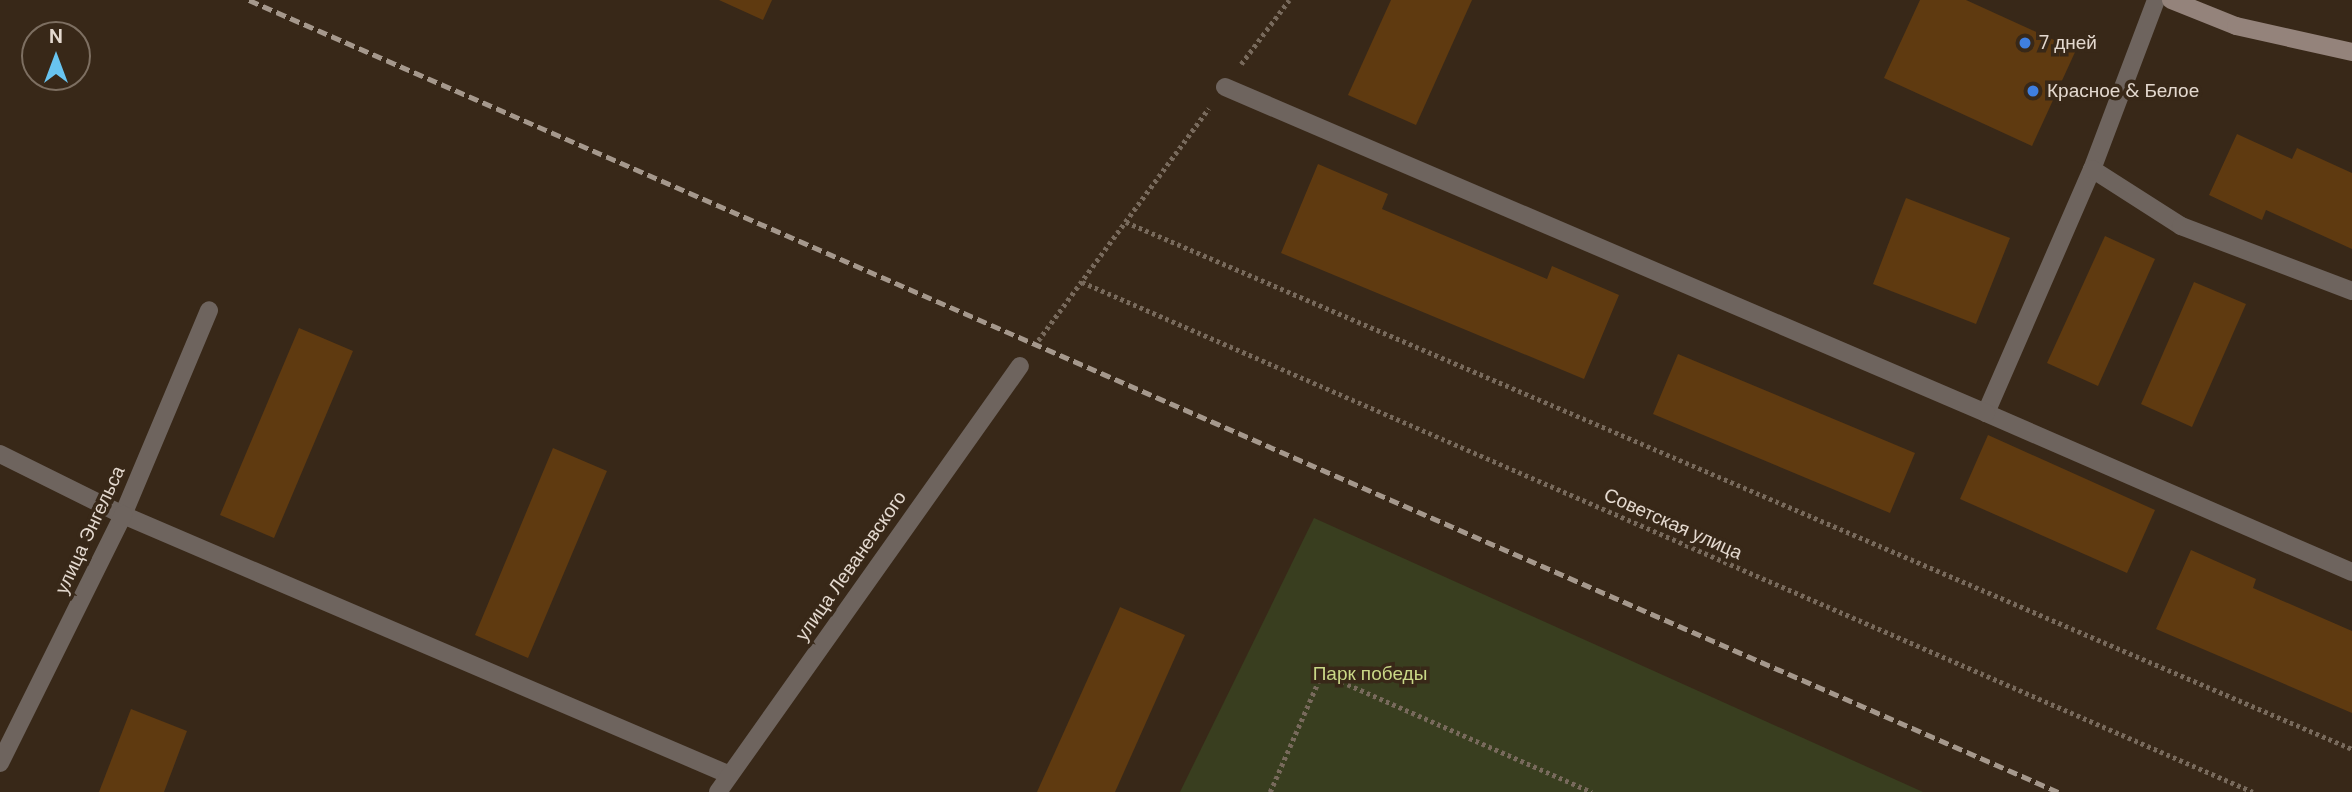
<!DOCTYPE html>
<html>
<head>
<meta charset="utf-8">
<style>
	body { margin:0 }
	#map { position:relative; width:2352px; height:792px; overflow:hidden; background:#382818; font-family:"DM Sans",sans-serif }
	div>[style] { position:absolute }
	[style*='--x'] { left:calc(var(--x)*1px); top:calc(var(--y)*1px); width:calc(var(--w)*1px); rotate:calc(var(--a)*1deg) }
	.green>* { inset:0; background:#393e1f }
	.building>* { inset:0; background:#5f3a10 }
	.path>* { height:4.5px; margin-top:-2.25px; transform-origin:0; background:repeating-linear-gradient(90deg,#786a5c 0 3.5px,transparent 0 7px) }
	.lane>* { height:18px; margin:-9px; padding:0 9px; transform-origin:9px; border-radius:9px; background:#6e645e }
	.street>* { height:18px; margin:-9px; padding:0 9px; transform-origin:9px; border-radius:9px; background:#6e645e }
	.secondary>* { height:18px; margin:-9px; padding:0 9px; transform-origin:9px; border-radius:9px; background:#94837b }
	.rail>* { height:5px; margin-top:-2.5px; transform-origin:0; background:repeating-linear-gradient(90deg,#a5988c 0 10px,transparent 0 15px) }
	.dots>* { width:19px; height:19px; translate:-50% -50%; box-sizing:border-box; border:4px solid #382818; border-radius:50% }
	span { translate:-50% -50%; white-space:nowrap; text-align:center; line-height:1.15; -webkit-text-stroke:7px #382818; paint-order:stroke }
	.poi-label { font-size:19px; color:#e4d9cf }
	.left { translate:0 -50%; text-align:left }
	.street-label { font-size:19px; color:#e4d9cf }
	.park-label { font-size:19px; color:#c9d786 }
	.north { position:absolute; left:21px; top:21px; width:70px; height:70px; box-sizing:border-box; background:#382818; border:2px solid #7d6f61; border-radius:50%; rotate:0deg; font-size:19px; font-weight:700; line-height:28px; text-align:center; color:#e4d9cf }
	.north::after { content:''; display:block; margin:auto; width:24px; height:32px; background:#68c4f0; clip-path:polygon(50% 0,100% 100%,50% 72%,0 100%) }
</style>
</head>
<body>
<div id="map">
	<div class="green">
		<i style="clip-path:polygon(1314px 518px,1923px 792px,1180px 792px)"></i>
	</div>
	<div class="building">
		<i style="clip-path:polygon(719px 0,772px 0,763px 20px)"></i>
		<i style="clip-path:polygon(1391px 0,1472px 0,1416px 125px,1348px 95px)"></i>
		<i style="clip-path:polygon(1920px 0,1966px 0,2076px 50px,2032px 146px,1884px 78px)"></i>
		<i style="clip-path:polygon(2237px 134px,2292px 159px,2297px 148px,2352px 173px,2352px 249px,2266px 210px,2262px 220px,2209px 195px)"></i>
		<i style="clip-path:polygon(1318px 164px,1388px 194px,1382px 209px,1547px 279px,1552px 266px,1619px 295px,1584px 379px,1281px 253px)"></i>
		<i style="clip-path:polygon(1906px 198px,2010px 238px,1976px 324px,1873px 284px)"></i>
		<i style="clip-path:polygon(2105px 236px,2155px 259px,2098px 386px,2047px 363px)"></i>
		<i style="clip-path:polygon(2194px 282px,2246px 304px,2192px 427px,2141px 404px)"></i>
		<i style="clip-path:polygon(299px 328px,353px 351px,274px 538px,220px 515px)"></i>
		<i style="clip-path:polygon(1678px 354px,1915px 453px,1890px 513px,1653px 414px)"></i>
		<i style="clip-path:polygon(1988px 435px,2155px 510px,2127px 573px,1960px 499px)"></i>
		<i style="clip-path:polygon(553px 448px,607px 471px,528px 658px,475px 635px)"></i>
		<i style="clip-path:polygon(2191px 550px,2256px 579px,2253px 588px,2352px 631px,2352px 713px,2156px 629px)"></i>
		<i style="clip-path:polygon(1120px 607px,1185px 635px,1115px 792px,1037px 792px)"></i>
		<i style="clip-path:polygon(131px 709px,187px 731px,164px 792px,99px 792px)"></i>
	</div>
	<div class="path">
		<i style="--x:1241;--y:64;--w:80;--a:-53.1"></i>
		<i style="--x:1126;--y:222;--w:1334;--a:23.26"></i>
		<i style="--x:1082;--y:282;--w:1277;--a:23.53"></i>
		<i style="--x:1034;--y:346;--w:295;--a:-53.7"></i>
		<i style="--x:1270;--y:792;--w:130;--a:-66.4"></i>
		<i style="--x:1322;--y:673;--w:295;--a:23.8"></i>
	</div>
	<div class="lane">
		<i style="--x:2156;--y:0;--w:181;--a:110.7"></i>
		<i style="--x:2092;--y:169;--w:266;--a:113.5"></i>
		<i style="--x:1986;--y:413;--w:399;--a:23.5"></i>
		<i style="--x:1225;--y:87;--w:828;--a:23.19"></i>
		<i style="--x:2092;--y:169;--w:106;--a:32.6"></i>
		<i style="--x:2181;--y:226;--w:183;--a:20.8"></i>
		<i style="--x:123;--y:515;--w:222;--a:-67.2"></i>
	</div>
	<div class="street">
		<i style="--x:0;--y:454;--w:137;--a:26.4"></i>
		<i style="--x:123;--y:515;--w:660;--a:23.19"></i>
		<i style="--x:0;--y:763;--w:277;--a:-63.6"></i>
		<i style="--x:718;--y:792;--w:522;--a:-54.67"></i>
	</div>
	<div class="secondary">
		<i style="--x:2171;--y:0;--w:70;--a:21.8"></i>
		<i style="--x:2236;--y:26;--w:119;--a:12.6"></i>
	</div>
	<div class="rail">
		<i style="--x:249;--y:0;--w:1975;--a:23.64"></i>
	</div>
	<div class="dots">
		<i style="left:2025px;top:43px;background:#3f7fe0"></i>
		<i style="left:2033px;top:91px;background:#3f7fe0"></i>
	</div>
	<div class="poi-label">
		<span class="left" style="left:2039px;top:43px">7 дней</span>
		<span class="left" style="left:2047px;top:91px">Красное &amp; Белое</span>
	</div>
	<div class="street-label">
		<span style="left:1673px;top:524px;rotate:24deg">Советская улица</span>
		<span style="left:90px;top:530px;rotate:-65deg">улица Энгельса</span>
		<span style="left:851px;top:566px;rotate:-55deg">улица Леваневского</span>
	</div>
	<div class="park-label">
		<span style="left:1370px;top:674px">Парк победы</span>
	</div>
	<div class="north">N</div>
</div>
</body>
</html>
